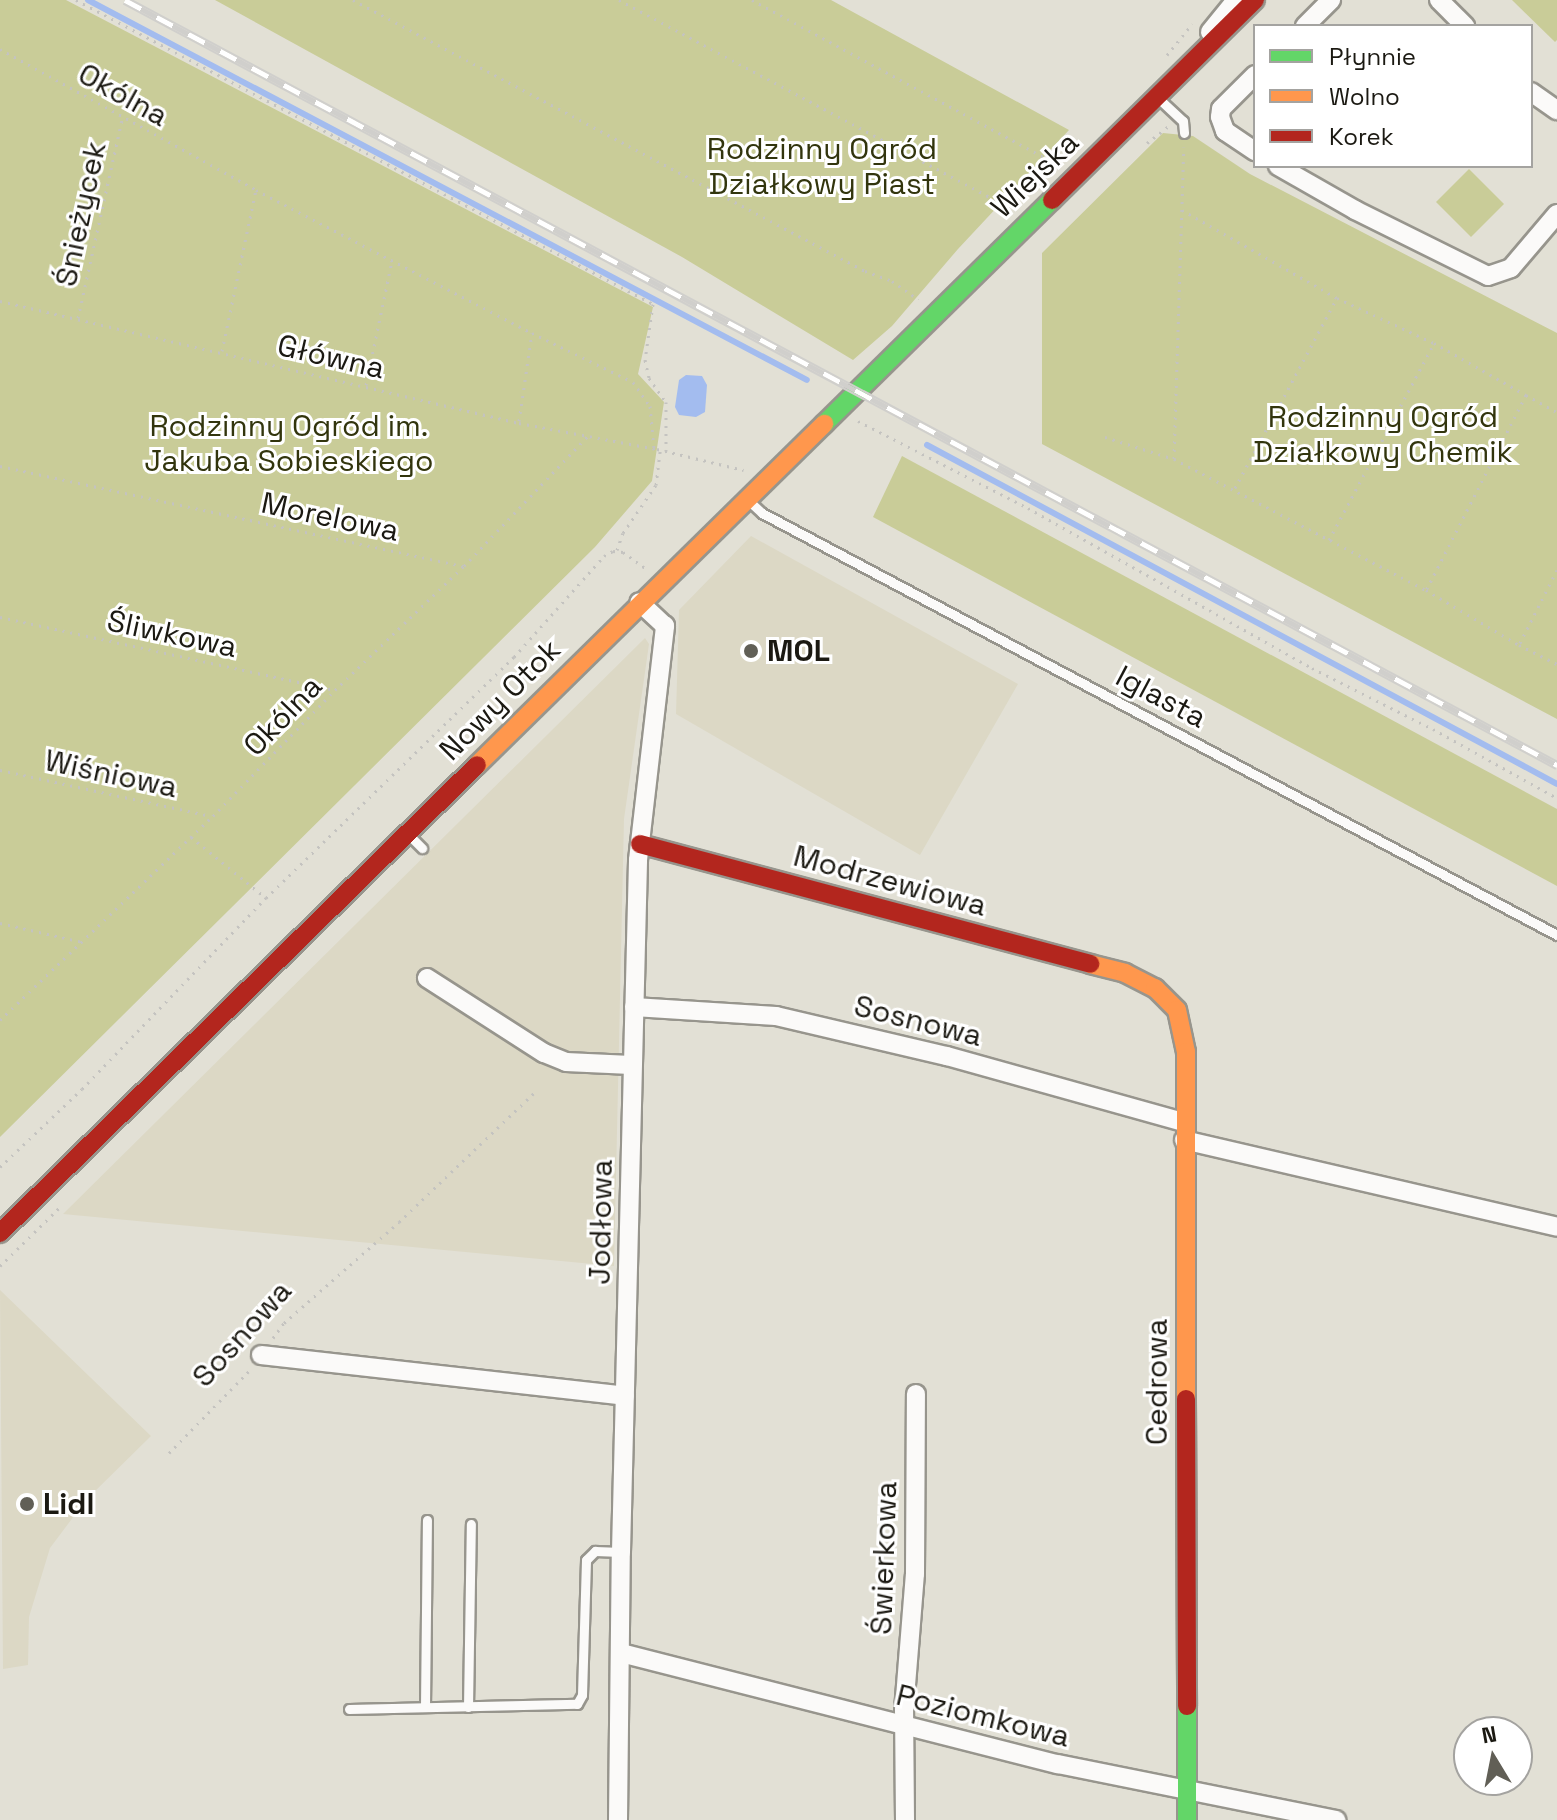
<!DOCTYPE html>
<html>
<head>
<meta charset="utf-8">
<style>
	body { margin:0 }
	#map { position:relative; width:1557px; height:1820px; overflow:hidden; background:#e2e0d5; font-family:"Space Grotesk",sans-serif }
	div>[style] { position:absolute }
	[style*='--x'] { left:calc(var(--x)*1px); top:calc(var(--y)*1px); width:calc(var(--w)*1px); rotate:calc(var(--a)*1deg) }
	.built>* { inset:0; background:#dcd8c5 }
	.green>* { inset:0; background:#c9cc98 }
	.water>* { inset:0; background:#a3bcef }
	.stream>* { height:6px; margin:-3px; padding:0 3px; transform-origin:3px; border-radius:3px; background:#a3bcef }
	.path>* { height:3px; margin-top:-1.5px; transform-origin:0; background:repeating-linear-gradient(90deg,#c4c3c0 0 2px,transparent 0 8px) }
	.roads { filter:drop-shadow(2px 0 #97958d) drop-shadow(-2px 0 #97958d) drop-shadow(0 2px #97958d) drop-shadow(0 -2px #97958d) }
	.lane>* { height:9px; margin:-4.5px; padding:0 4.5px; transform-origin:4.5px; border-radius:4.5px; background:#fbfaf9 }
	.street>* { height:18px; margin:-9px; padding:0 9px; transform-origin:9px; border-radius:9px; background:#fbfaf9 }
	.fast>* { height:18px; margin:-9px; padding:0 9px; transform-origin:9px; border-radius:9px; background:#63d668 }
	.slow>* { height:18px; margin:-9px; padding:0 9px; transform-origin:9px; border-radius:9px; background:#ff974d }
	.jam>* { height:18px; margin:-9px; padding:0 9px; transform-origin:9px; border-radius:9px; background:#b3261e }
	.rail>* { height:9px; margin-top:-4.5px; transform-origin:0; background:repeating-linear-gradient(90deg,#fff 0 18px,#d0cfcc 0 36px); box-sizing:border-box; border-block:2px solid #d0cfcc }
	.dots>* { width:22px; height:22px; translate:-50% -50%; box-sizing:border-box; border:4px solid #fff; border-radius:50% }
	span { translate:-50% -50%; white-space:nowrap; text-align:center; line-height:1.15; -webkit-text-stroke:6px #fff; paint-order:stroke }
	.street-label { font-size:30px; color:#1b1912 }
	.park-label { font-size:30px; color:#32350d }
	.poi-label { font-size:30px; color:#1b1912; font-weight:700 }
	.left { translate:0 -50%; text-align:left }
	.legend { position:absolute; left:1253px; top:24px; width:280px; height:144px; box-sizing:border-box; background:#fff; border:2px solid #a4a3a0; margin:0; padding:10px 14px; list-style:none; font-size:24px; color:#1b1912 }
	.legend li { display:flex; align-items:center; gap:16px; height:40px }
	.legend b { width:40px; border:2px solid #a4a3a0 }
	.north { position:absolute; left:1453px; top:1716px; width:80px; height:80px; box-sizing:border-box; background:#fff; border:2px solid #a4a3a0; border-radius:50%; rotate:350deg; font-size:22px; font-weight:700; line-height:32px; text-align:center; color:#1b1912 }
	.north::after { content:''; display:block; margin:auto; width:28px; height:36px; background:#615f56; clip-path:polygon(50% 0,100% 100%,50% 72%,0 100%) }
</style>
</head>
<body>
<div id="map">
	<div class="built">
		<i style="clip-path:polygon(751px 536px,1018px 684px,920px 855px,676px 714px,679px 610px)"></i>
		<i style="clip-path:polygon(645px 638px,649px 644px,624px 819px,614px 1266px,63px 1214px)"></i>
		<i style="clip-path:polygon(0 1290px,151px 1436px,86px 1500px,50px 1548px,29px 1617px,28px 1665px,3px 1669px)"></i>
	</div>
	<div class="green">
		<i style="clip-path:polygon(0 0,66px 0,653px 307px,638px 374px,664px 402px,652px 481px,595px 547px,0 1137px)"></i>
		<i style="clip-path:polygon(215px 0,831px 0,1069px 130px,958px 249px,892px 326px,853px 360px,682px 257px)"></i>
		<i style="clip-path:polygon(1512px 0,1557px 0,1557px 40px,1555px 42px)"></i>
		<i style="clip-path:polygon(1163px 133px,1193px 136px,1250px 174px,1557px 333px,1557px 719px,1042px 444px,1042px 253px)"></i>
		<i style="clip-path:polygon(1469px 169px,1504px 204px,1471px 237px,1436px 202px)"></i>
		<i style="clip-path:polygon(902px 456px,1557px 809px,1557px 886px,873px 517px)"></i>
	</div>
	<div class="water">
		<i style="clip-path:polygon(686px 375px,702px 376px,707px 385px,705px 412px,696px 417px,679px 415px,675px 407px,679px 380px)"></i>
	</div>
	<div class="stream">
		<i style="--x:88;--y:0;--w:813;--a:27.86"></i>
		<i style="--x:927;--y:445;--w:715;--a:28.28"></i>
	</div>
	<div class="path">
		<i style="--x:76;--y:0;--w:652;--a:27.78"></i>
		<i style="--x:653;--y:304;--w:57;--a:98.1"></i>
		<i style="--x:645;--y:360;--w:18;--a:77"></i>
		<i style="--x:649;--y:378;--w:29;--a:55"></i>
		<i style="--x:666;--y:402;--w:49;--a:90"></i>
		<i style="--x:353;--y:0;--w:579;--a:27.89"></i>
		<i style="--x:865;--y:271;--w:29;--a:20"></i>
		<i style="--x:892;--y:281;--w:32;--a:35"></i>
		<i style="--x:619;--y:0;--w:444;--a:28"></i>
		<i style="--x:752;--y:0;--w:348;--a:28.3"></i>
		<i style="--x:0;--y:49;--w:292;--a:28.8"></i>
		<i style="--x:256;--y:190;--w:311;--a:27.4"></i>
		<i style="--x:532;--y:333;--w:112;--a:25.9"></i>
		<i style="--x:633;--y:382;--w:29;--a:55"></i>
		<i style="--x:650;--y:406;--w:42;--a:84.6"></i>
		<i style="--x:1167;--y:55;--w:40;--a:-51"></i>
		<i style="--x:1147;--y:143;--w:28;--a:-38"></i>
		<i style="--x:1182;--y:210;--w:178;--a:29.6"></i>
		<i style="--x:1337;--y:298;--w:107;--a:24.9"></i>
		<i style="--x:1434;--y:343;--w:106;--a:29.5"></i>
		<i style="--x:1526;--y:395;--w:219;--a:117.1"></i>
		<i style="--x:1426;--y:590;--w:108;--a:30.6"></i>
		<i style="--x:0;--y:301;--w:533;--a:13.23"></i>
		<i style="--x:519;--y:423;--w:140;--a:10.7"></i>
		<i style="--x:657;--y:449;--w:89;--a:13.6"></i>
		<i style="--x:78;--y:318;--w:204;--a:-77.5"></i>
		<i style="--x:222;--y:351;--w:165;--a:-78.1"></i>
		<i style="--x:366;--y:385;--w:127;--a:-78.2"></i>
		<i style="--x:1526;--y:395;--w:35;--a:29"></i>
		<i style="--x:519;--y:421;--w:89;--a:-81.6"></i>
		<i style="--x:858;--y:421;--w:191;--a:27.1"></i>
		<i style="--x:1028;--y:508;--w:326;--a:29.4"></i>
		<i style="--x:1312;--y:668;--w:136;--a:26.8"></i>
		<i style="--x:1433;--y:729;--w:142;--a:29.1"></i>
		<i style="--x:1105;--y:437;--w:72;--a:17.7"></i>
		<i style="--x:1174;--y:459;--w:284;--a:27.5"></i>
		<i style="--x:1174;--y:459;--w:312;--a:-88.2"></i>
		<i style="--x:0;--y:466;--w:475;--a:12.2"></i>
		<i style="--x:1235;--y:488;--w:216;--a:-61.8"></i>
		<i style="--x:1329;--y:540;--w:223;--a:-61.9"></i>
		<i style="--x:617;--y:550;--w:18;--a:-71"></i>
		<i style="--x:623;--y:533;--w:58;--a:-55.5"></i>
		<i style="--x:656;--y:485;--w:35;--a:-83"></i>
		<i style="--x:1557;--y:570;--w:84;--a:116.9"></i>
		<i style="--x:1519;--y:645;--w:42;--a:26.6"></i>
		<i style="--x:0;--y:617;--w:343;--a:12.3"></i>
		<i style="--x:0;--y:770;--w:216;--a:12.3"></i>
		<i style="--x:191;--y:837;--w:97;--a:39.1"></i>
		<i style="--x:0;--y:923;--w:84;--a:13"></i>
		<i style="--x:0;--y:1020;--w:295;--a:-43.8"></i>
		<i style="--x:213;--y:816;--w:175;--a:-45.9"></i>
		<i style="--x:335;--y:690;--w:179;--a:-43.9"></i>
		<i style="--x:464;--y:566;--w:180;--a:-46.4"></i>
		<i style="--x:0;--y:1167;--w:113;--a:-43.6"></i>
		<i style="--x:82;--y:1089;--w:265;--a:-46.1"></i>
		<i style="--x:266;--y:898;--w:346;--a:-44.2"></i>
		<i style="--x:514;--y:657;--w:135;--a:-48.3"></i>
		<i style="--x:604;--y:556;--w:10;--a:-29"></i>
		<i style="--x:613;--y:551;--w:10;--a:6"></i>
		<i style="--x:623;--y:552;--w:27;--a:36"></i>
		<i style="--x:0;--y:1266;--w:84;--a:-44.5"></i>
		<i style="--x:273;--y:1338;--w:19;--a:-54"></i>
		<i style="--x:284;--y:1323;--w:153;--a:-41.3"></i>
		<i style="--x:399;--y:1222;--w:188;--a:-43.7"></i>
		<i style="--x:169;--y:1453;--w:116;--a:-45.7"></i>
	</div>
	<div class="roads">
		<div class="lane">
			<i style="--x:1157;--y:97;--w:35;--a:43"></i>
			<i style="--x:1183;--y:121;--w:12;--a:85"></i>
			<i style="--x:748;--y:500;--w:19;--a:43"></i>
			<i style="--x:762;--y:513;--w:900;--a:27.96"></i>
			<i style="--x:408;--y:834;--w:20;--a:45"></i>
			<i style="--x:425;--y:1707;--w:187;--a:-89.4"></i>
			<i style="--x:468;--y:1707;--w:183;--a:-89.1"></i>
			<i style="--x:349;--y:1709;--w:228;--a:-1.3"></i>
			<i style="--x:577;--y:1704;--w:10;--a:-61"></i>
			<i style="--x:582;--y:1695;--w:135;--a:-88.3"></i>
			<i style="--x:586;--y:1560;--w:13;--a:-45"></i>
			<i style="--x:595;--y:1551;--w:26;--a:2"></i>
		</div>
		<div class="street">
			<i style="--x:1439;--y:0;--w:37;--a:45"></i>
			<i style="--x:1305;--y:26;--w:37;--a:-45"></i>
			<i style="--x:1210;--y:32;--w:41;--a:-50.9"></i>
			<i style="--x:1255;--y:75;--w:48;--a:135"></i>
			<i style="--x:1221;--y:109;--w:8;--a:97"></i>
			<i style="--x:1220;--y:117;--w:15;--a:70"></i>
			<i style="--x:1225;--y:131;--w:36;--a:34"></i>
			<i style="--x:1531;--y:92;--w:32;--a:35"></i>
			<i style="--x:1278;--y:166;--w:89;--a:29.7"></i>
			<i style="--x:1355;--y:210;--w:148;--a:26.4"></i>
			<i style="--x:1488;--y:276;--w:24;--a:-19"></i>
			<i style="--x:1511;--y:268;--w:71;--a:-49.6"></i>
			<i style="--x:427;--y:978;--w:139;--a:32.7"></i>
			<i style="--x:544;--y:1053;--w:24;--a:22"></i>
			<i style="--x:566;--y:1062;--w:65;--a:2.6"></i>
			<i style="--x:634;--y:1007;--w:142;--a:3.6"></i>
			<i style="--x:776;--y:1016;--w:176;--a:13.2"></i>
			<i style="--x:947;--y:1056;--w:246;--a:15.6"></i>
			<i style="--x:1184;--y:1140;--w:383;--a:13.1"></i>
			<i style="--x:261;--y:1355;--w:366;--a:6.4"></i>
			<i style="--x:621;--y:1653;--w:451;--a:14.3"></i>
			<i style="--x:1058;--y:1764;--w:284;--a:11.4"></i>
			<i style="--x:618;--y:1820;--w:268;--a:-89.4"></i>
			<i style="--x:621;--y:1552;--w:692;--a:-88.59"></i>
			<i style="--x:638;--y:860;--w:236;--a:-83.4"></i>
			<i style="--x:665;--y:626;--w:35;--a:-137"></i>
			<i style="--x:905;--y:1820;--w:110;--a:-90.5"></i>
			<i style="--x:904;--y:1710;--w:136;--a:-85.4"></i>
			<i style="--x:915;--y:1574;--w:180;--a:-89.7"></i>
		</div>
		<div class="fast">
			<i style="--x:824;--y:424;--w:320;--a:-44.5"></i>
			<i style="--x:1187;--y:1706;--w:114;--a:90"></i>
		</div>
		<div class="slow">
			<i style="--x:477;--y:765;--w:487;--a:-44.5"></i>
			<i style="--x:1090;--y:964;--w:36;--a:14"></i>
			<i style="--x:1125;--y:973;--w:34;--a:27"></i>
			<i style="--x:1155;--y:988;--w:31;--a:45"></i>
			<i style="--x:1177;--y:1010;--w:43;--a:77.9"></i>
			<i style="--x:1186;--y:1052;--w:347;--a:90"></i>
		</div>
		<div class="jam">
			<i style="--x:1052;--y:200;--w:285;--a:-44.6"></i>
			<i style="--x:640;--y:844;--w:466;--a:14.9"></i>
			<i style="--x:0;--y:1233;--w:668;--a:-44.45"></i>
			<i style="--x:1186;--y:1399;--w:307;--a:89.8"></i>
		</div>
	</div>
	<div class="rail">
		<i style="--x:125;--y:0;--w:1624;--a:28.11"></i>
	</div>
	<div class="dots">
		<i style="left:751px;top:651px;background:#615f56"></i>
		<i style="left:27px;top:1504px;background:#615f56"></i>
	</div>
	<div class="street-label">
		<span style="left:123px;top:95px;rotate:29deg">Okólna</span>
		<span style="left:1035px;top:175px;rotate:-44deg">Wiejska</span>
		<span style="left:81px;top:214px;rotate:-78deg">Śnieżycek</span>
		<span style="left:331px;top:357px;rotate:13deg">Główna</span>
		<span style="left:330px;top:517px;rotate:12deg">Morelowa</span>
		<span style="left:172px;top:634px;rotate:12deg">Śliwkowa</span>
		<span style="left:1161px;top:697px;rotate:28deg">Iglasta</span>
		<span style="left:500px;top:700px;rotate:-45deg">Nowy Otok</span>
		<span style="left:283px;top:716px;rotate:-46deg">Okólna</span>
		<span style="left:111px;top:774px;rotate:12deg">Wiśniowa</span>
		<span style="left:890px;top:881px;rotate:15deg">Modrzewiowa</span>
		<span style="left:918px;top:1021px;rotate:14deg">Sosnowa</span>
		<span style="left:601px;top:1222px;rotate:-89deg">Jodłowa</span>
		<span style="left:242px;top:1334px;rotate:-48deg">Sosnowa</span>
		<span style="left:1157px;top:1382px;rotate:-90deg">Cedrowa</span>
		<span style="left:884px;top:1558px;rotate:-88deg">Świerkowa</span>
		<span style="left:983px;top:1716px;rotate:14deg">Poziomkowa</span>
	</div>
	<div class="park-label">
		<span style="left:822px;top:166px">Rodzinny Ogród<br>Działkowy Piast</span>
		<span style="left:1383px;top:434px">Rodzinny Ogród<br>Działkowy Chemik</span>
		<span style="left:289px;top:443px">Rodzinny Ogród im.<br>Jakuba Sobieskiego</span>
	</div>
	<div class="poi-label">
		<span class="left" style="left:767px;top:651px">MOL</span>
		<span class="left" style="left:43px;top:1504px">Lidl</span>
	</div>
	<ul class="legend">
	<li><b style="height:10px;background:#63d668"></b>Płynnie</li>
	<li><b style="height:10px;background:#ff974d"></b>Wolno</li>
	<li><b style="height:10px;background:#b3261e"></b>Korek</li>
	</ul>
	<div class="north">N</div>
</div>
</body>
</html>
